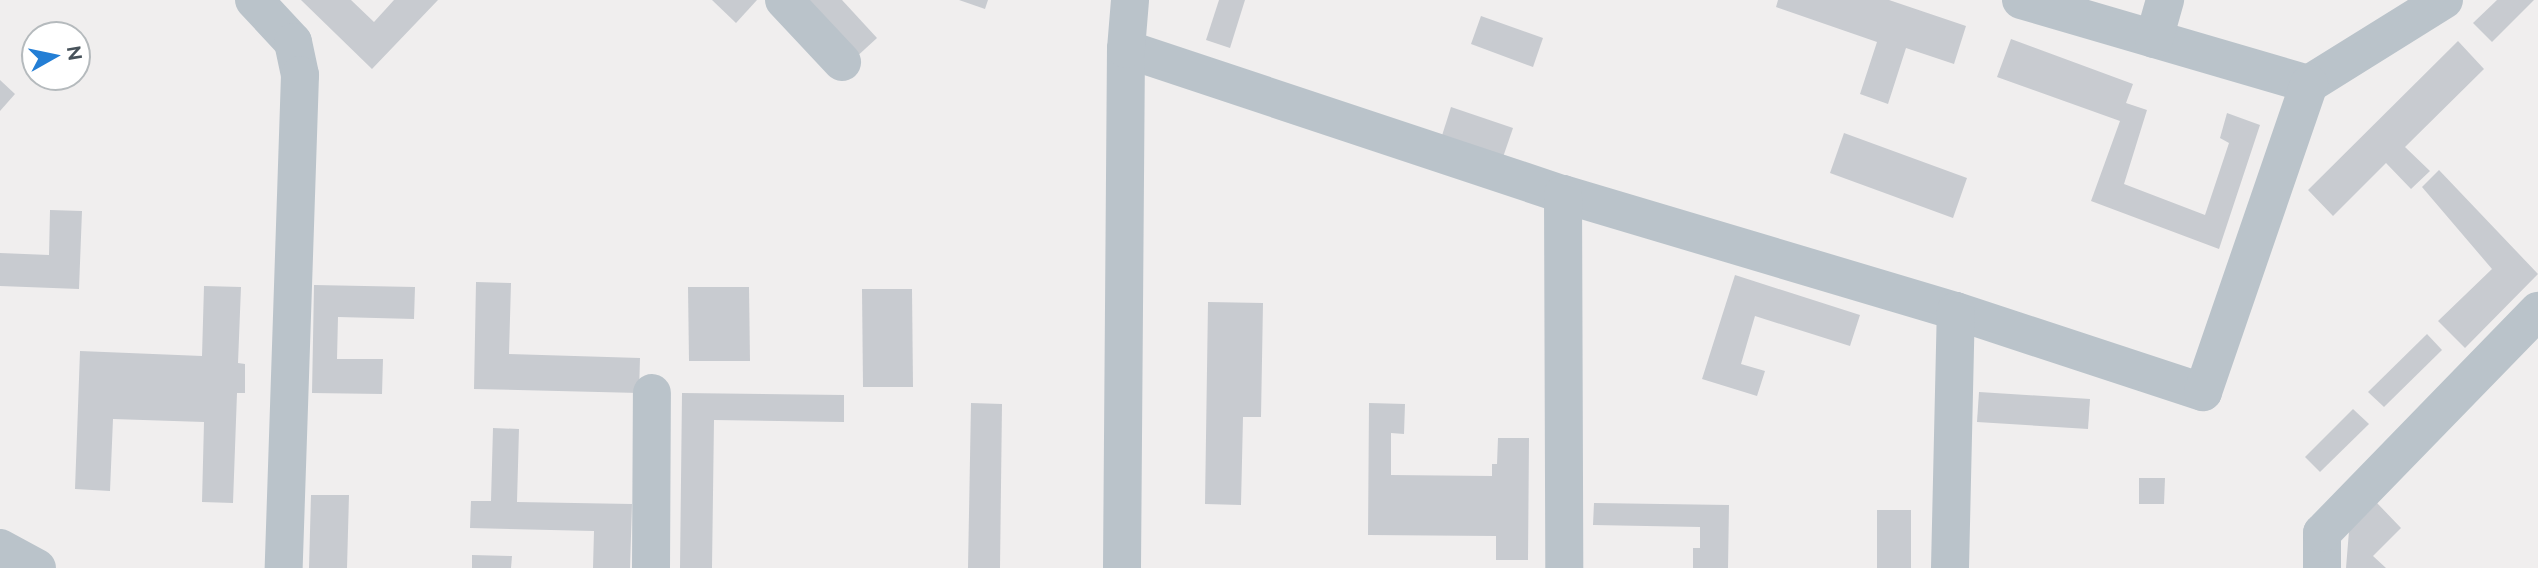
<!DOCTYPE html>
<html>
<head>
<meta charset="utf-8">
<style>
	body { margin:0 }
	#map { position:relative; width:2538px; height:568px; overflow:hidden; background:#f0eeee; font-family:Raleway,sans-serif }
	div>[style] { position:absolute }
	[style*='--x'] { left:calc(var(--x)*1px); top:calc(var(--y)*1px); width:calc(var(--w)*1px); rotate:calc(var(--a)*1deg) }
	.building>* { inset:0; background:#c8cbd0 }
	.minor>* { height:38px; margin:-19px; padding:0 19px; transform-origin:19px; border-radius:19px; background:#bac3ca }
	span { translate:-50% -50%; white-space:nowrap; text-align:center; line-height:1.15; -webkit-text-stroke:6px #fff; paint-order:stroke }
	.north { position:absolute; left:21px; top:21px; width:70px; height:70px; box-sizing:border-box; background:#fff; border:2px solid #b5babd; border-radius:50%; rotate:81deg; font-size:19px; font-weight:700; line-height:28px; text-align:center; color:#47525a }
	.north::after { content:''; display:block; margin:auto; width:24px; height:32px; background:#237ed5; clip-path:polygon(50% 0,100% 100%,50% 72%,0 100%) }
</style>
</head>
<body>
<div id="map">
	<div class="building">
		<i style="clip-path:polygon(301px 0,351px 0,374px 22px,394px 0,438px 0,372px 69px)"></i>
		<i style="clip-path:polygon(712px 0,757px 0,736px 23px)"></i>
		<i style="clip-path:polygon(797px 0,842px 0,877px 38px,853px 60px)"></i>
		<i style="clip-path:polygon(959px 0,988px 0,985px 9px)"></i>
		<i style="clip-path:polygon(1219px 0,1245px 0,1230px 48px,1206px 40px)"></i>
		<i style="clip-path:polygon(1778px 0,1889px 0,1966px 26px,1954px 64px,1906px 48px,1888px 104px,1860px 94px,1877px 42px,1776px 7px)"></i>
		<i style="clip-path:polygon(2497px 0,2534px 0,2492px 42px,2473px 23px)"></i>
		<i style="clip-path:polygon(1481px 16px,1543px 38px,1533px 67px,1471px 44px)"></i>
		<i style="clip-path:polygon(2011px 39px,2133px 84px,2126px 103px,2147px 110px,2124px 184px,2205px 215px,2229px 143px,2220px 138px,2227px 113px,2260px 125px,2219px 249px,2091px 201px,2120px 121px,1997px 77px)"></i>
		<i style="clip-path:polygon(2458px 41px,2484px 69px,2405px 147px,2430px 171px,2411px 189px,2386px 163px,2333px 216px,2308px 190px)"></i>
		<i style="clip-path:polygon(0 80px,15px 94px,0 111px)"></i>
		<i style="clip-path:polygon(1451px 107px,1513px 128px,1501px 163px,1440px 142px)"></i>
		<i style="clip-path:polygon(1844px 133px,1967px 178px,1953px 218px,1830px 173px)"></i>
		<i style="clip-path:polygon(2439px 170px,2538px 274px,2465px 348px,2438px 321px,2492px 269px,2422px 187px)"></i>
		<i style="clip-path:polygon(50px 210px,82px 211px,79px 289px,0 286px,0 253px,49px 255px)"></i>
		<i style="clip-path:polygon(1735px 275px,1860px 315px,1850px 346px,1755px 316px,1741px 364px,1765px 371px,1757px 396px,1702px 379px)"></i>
		<i style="clip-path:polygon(476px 282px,511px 283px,509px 354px,640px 358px,639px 393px,474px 389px)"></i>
		<i style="clip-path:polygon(314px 285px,415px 287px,414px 319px,338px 317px,337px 359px,383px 359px,382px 394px,312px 393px)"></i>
		<i style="clip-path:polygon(204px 286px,241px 287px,238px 363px,245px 364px,245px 393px,237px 393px,233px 503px,202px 502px,204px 422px,113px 419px,110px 491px,75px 489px,80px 351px,202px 356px)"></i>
		<i style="clip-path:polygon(688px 287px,749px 287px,750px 361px,689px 361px)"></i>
		<i style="clip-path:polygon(862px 289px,912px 289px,913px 387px,863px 387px)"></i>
		<i style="clip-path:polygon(1208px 302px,1263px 303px,1261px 417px,1243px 417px,1241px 505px,1205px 504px)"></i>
		<i style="clip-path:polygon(2427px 334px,2442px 350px,2384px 407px,2368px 392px)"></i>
		<i style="clip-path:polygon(1979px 392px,2090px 399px,2088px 429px,1977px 422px)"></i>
		<i style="clip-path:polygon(682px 393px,844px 395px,844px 422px,714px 420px,712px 568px,680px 568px)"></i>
		<i style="clip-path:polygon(971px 403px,1002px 404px,1000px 568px,968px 568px)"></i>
		<i style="clip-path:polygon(1369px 403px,1405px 404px,1404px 434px,1391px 433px,1391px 475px,1492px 476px,1492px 464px,1497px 464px,1498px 438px,1529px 438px,1528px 560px,1496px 560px,1496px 536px,1368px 535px)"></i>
		<i style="clip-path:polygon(2353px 409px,2369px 424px,2320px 472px,2305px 457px)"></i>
		<i style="clip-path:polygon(493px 428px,519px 429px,517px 502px,632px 504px,630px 568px,593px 568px,594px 531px,470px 528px,471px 501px,491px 501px)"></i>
		<i style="clip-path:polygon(2139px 478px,2165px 478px,2164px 504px,2139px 504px)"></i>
		<i style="clip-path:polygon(311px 495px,349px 495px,347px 568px,309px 568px)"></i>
		<i style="clip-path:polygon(1594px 503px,1729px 505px,1728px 568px,1693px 568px,1693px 548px,1700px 548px,1700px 527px,1593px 525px)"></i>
		<i style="clip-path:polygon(2377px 503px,2401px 528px,2373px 556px,2386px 568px,2346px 568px,2349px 531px)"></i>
		<i style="clip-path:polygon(1877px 510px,1911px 510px,1911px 568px,1877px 568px)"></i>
		<i style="clip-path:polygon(472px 555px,512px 556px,511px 568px,472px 568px)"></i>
	</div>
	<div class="minor">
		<i style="--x:254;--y:0;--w:57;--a:47.1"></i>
		<i style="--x:293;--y:42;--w:34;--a:78"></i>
		<i style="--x:300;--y:75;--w:493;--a:91.9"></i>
		<i style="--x:784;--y:0;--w:85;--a:46.9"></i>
		<i style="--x:2021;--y:0;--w:300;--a:16.3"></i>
		<i style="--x:2309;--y:84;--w:159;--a:-31.9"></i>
		<i style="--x:2154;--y:39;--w:41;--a:-74.2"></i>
		<i style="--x:1126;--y:49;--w:460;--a:18.4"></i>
		<i style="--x:1563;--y:194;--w:410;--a:16.6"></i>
		<i style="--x:1956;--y:311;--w:260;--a:18.2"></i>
		<i style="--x:2203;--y:392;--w:326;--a:-71"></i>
		<i style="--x:1563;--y:194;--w:374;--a:89.8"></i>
		<i style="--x:0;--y:548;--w:42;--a:28.4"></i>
		<i style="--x:651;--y:568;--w:175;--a:-89.7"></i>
		<i style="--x:1122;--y:568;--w:519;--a:-89.56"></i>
		<i style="--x:1126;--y:49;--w:49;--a:-85.3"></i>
		<i style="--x:1950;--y:568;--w:257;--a:-88.7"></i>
		<i style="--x:2322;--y:568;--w:35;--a:-90"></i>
		<i style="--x:2322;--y:533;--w:310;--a:-45.8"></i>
	</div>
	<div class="north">N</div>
</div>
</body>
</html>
